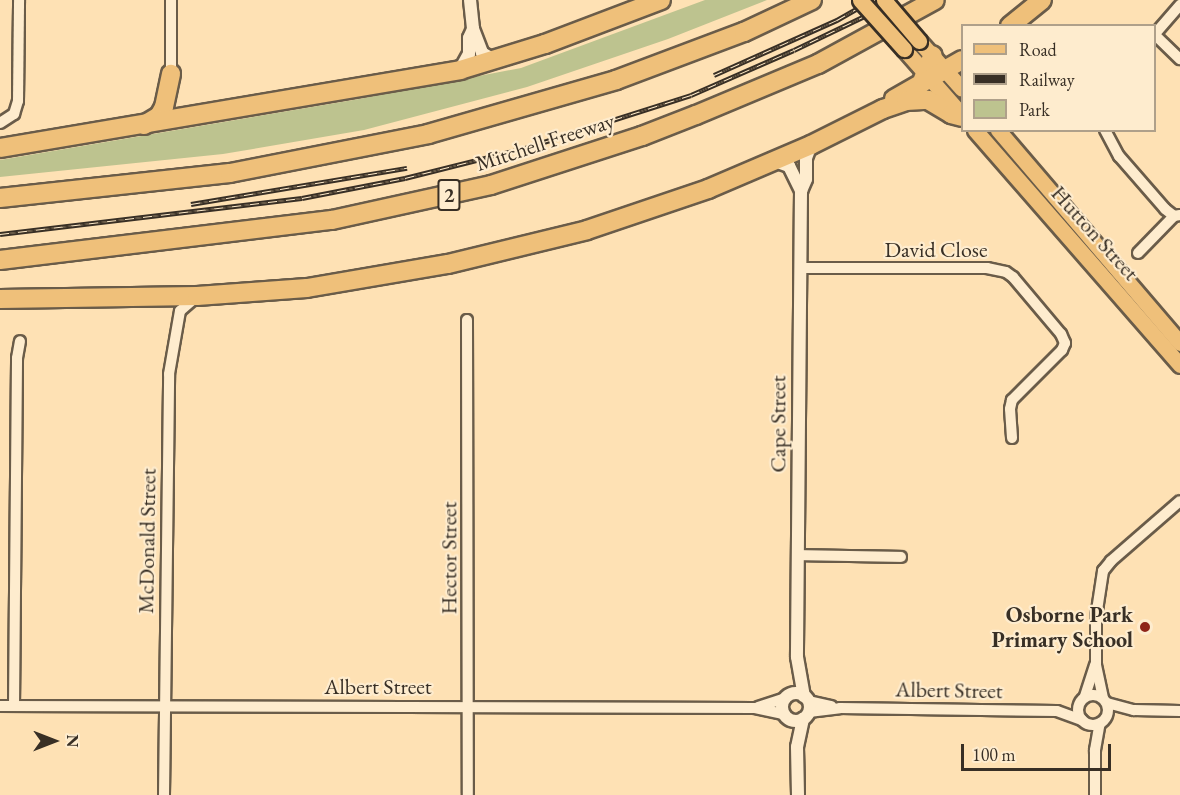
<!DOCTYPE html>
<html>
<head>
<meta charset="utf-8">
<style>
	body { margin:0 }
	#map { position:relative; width:1180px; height:795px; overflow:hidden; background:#fee1b4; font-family:"EB Garamond",serif }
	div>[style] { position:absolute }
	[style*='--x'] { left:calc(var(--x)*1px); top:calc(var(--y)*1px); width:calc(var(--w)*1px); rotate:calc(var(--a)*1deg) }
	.green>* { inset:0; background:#bdc38f }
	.roads { filter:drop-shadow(2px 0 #6a5c49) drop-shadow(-2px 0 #6a5c49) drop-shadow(0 2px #6a5c49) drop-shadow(0 -2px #6a5c49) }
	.minor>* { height:10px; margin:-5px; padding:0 5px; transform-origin:5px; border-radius:5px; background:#feecce }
	.minor>.ring { margin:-5px; padding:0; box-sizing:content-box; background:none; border:10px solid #feecce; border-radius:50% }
	.tertiary>* { height:12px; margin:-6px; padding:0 6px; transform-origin:6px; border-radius:6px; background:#feecce }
	.tertiary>.ring { margin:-6px; padding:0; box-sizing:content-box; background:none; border:12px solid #feecce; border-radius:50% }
	.primary>* { height:15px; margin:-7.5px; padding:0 7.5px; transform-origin:7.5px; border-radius:7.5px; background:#efc07a }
	.motorway>* { height:18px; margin:-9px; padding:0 9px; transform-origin:9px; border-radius:9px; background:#efc07a }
	.rail>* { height:5px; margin-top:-2.5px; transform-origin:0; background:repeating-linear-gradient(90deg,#feecce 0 9px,#382f25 0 18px); box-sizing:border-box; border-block:2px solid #382f25 }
	.bridges { filter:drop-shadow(2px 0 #382f25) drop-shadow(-2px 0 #382f25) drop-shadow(0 2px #382f25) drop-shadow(0 -2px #382f25) }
	.primary-bridge>* { height:15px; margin:-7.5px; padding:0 7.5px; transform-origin:7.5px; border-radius:7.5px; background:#efc07a }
	.dots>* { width:16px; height:16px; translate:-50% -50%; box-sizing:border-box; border:3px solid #feecce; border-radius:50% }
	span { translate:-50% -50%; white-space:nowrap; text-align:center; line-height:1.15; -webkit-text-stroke:4.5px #feecce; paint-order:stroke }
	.shield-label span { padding:2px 4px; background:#feecce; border:2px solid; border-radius:4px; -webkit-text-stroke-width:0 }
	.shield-label { font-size:21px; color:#382f25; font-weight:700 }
	.street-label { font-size:22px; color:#382f25 }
	.poi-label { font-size:22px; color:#382f25; font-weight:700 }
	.right { translate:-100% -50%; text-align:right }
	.legend { position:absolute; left:961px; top:24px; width:195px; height:108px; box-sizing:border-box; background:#feecce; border:2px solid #afa08a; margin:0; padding:8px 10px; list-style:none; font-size:18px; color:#382f25 }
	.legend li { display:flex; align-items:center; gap:12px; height:30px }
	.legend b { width:30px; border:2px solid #afa08a }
	.north { position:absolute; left:24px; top:711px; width:60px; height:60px; -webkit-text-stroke:4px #feecce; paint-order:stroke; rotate:90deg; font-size:16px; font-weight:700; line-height:24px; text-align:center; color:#382f25 }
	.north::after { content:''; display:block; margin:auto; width:21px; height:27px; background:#382f25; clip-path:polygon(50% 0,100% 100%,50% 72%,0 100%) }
	.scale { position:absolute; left:961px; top:744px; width:150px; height:27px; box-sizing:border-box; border:3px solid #382f25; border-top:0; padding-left:8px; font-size:18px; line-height:21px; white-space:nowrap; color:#382f25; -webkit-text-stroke:4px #feecce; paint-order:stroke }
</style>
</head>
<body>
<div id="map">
	<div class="green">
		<i style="clip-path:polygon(705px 0,767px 0,668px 39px,527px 87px,364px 130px,223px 154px,0 177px,0 160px,359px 99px,521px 68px)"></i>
	</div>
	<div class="roads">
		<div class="minor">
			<i style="--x:171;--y:0;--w:74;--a:90"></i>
			<i style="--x:1154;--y:35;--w:40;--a:-49"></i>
			<i style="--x:1155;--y:35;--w:35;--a:44"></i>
			<i style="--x:0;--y:123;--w:17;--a:-33"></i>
			<i style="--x:14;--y:114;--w:14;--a:-73"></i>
			<i style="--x:18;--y:101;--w:101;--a:-89.4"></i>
			<i style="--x:1105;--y:130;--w:30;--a:62"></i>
			<i style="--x:1119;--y:156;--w:70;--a:49"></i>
			<i style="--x:1165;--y:209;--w:11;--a:38"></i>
			<i style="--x:1174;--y:216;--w:6;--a:-9"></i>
			<i style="--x:1138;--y:253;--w:52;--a:-45.8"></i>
			<i style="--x:800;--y:268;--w:187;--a:0"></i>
			<i style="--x:987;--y:268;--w:19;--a:12"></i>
			<i style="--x:1006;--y:272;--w:9;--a:36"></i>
			<i style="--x:1013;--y:277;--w:75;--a:49.9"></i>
			<i style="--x:1061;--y:334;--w:10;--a:66"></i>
			<i style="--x:1065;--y:343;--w:8;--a:113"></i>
			<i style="--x:1062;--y:350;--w:71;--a:135"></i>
			<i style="--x:1012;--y:400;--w:9;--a:103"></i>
			<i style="--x:1010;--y:409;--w:29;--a:86"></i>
			<i style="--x:467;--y:320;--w:475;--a:89.9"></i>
			<i style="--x:798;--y:555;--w:103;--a:1.1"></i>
			<i class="ring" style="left:1078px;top:695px;width:20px;height:20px"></i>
			<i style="--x:1085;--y:696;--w:33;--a:-72"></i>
			<i style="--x:1103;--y:698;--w:34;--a:-102"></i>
			<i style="--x:1096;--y:665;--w:48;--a:-90"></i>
			<i style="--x:1096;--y:617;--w:47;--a:-81.3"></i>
			<i style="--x:1103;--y:571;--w:13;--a:-51"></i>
			<i style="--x:1111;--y:561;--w:91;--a:-41"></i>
			<i style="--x:809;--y:701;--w:23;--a:13"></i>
			<i style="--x:1107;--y:703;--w:28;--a:15"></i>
			<i style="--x:1134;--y:710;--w:46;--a:1.2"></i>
			<i style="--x:0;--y:706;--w:755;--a:0.15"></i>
			<i style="--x:755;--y:708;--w:30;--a:12"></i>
			<i style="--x:14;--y:706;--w:348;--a:-89.5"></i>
			<i style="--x:17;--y:358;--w:17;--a:-80"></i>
			<i style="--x:758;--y:707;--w:29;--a:-18"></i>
			<i style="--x:809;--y:712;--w:31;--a:-7"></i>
			<i style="--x:840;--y:708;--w:217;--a:0.8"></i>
			<i style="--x:1057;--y:711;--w:27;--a:20"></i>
			<i style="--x:164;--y:795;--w:421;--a:-89.3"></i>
			<i style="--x:169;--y:374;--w:64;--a:-80.1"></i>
			<i style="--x:180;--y:311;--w:21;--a:-41"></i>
			<i style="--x:1095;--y:795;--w:45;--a:-90"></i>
			<i style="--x:1095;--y:750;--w:27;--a:-80"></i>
		</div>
		<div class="tertiary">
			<i style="--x:470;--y:0;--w:29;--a:84"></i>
			<i style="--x:473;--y:29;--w:26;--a:69"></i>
			<i style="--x:482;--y:53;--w:16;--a:30"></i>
			<i style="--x:460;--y:70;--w:18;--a:-61"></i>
			<i style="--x:469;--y:54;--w:16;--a:-90"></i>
			<i style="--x:469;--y:38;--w:10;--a:-66"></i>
			<i style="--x:775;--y:161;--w:15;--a:20"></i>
			<i style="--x:789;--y:166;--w:28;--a:64"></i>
			<i style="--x:801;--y:191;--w:466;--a:90.5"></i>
			<i style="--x:797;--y:657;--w:40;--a:80"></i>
			<i style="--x:801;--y:191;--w:13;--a:-67"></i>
			<i style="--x:806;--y:179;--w:21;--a:-90"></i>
			<i style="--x:806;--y:158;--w:14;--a:-69"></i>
			<i class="ring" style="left:782px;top:693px;width:16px;height:16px"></i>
			<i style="--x:798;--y:795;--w:48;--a:-91.2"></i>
			<i style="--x:797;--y:747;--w:29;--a:-78"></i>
		</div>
		<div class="primary">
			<i style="--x:919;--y:41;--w:64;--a:48.1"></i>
			<i style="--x:904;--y:49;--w:88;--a:48.7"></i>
			<i style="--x:975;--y:130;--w:312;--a:48.9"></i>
			<i style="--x:998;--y:130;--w:280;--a:49.5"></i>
		</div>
		<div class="motorway">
			<i style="--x:1010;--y:26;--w:41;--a:-39.1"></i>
			<i style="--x:921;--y:84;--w:31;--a:-68"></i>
			<i style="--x:894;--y:99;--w:78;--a:-29.8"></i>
			<i style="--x:144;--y:125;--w:17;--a:-31"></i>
			<i style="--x:159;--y:116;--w:10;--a:-61"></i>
			<i style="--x:164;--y:107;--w:34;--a:-78"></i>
			<i style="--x:0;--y:148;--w:467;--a:-9.6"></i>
			<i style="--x:460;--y:70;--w:89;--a:-17"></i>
			<i style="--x:545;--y:44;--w:124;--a:-20.8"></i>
			<i style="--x:0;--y:198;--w:231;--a:-6.2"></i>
			<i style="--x:230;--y:173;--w:202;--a:-11.1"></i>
			<i style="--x:428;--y:134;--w:196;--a:-16"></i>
			<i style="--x:616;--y:80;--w:137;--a:-20.6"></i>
			<i style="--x:744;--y:32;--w:75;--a:-25.2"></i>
			<i style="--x:0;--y:260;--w:334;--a:-6.9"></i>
			<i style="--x:332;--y:220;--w:163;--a:-12.4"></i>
			<i style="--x:491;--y:185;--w:159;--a:-18"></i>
			<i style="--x:642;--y:136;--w:58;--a:-21.3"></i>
			<i style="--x:696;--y:115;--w:132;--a:-22.7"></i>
			<i style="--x:818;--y:64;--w:133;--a:-28.7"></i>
			<i style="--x:0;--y:299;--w:197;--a:-0.9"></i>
			<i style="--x:197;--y:296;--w:110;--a:-4.2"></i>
			<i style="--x:307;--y:288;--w:143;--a:-9.7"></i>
			<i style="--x:448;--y:264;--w:143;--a:-13.7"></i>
			<i style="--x:587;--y:230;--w:128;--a:-18.7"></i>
			<i style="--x:708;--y:189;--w:112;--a:-23.1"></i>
			<i style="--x:811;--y:145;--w:80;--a:-26.6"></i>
			<i style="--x:883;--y:109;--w:24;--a:-19"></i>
			<i style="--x:906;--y:101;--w:22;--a:-3"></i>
			<i style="--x:928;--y:100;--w:27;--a:31"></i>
			<i style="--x:951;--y:114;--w:11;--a:15"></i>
		</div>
	</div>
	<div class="rail">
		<i style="--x:714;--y:75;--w:135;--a:-24.1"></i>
		<i style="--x:837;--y:20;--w:40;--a:-29.7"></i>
		<i style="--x:191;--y:204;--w:219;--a:-9.5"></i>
		<i style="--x:0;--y:234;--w:304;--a:-6.8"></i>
		<i style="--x:302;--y:198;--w:105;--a:-11"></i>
		<i style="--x:405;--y:178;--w:127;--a:-14.1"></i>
		<i style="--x:528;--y:147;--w:171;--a:-17.7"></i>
		<i style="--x:691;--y:95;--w:112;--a:-23.6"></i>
		<i style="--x:794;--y:50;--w:115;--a:-25.7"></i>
	</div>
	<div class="bridges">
		<div class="primary-bridge">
			<i style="--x:860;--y:0;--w:66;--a:48.1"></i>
			<i style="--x:884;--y:0;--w:54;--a:49.5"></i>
		</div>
	</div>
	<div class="dots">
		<i style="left:1145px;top:627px;background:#8f2418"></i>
	</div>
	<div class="shield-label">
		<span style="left:449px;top:195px">2</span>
	</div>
	<div class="street-label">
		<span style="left:545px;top:142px;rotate:-18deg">Mitchell Freeway</span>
		<span style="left:1095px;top:233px;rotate:48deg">Hutton Street</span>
		<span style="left:936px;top:250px">David Close</span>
		<span style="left:778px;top:424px;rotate:-90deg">Cape Street</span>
		<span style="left:147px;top:541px;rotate:-89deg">McDonald Street</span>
		<span style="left:449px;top:558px;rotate:-90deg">Hector Street</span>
		<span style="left:378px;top:687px">Albert Street</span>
		<span style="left:949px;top:690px;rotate:1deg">Albert Street</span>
	</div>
	<div class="poi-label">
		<span class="right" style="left:1133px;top:627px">Osborne Park<br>Primary School</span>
	</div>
	<ul class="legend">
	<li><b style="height:8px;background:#efc07a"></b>Road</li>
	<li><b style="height:8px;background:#382f25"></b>Railway</li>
	<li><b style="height:16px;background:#bdc38f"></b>Park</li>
	</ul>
	<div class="north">N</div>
	<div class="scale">100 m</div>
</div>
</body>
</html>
